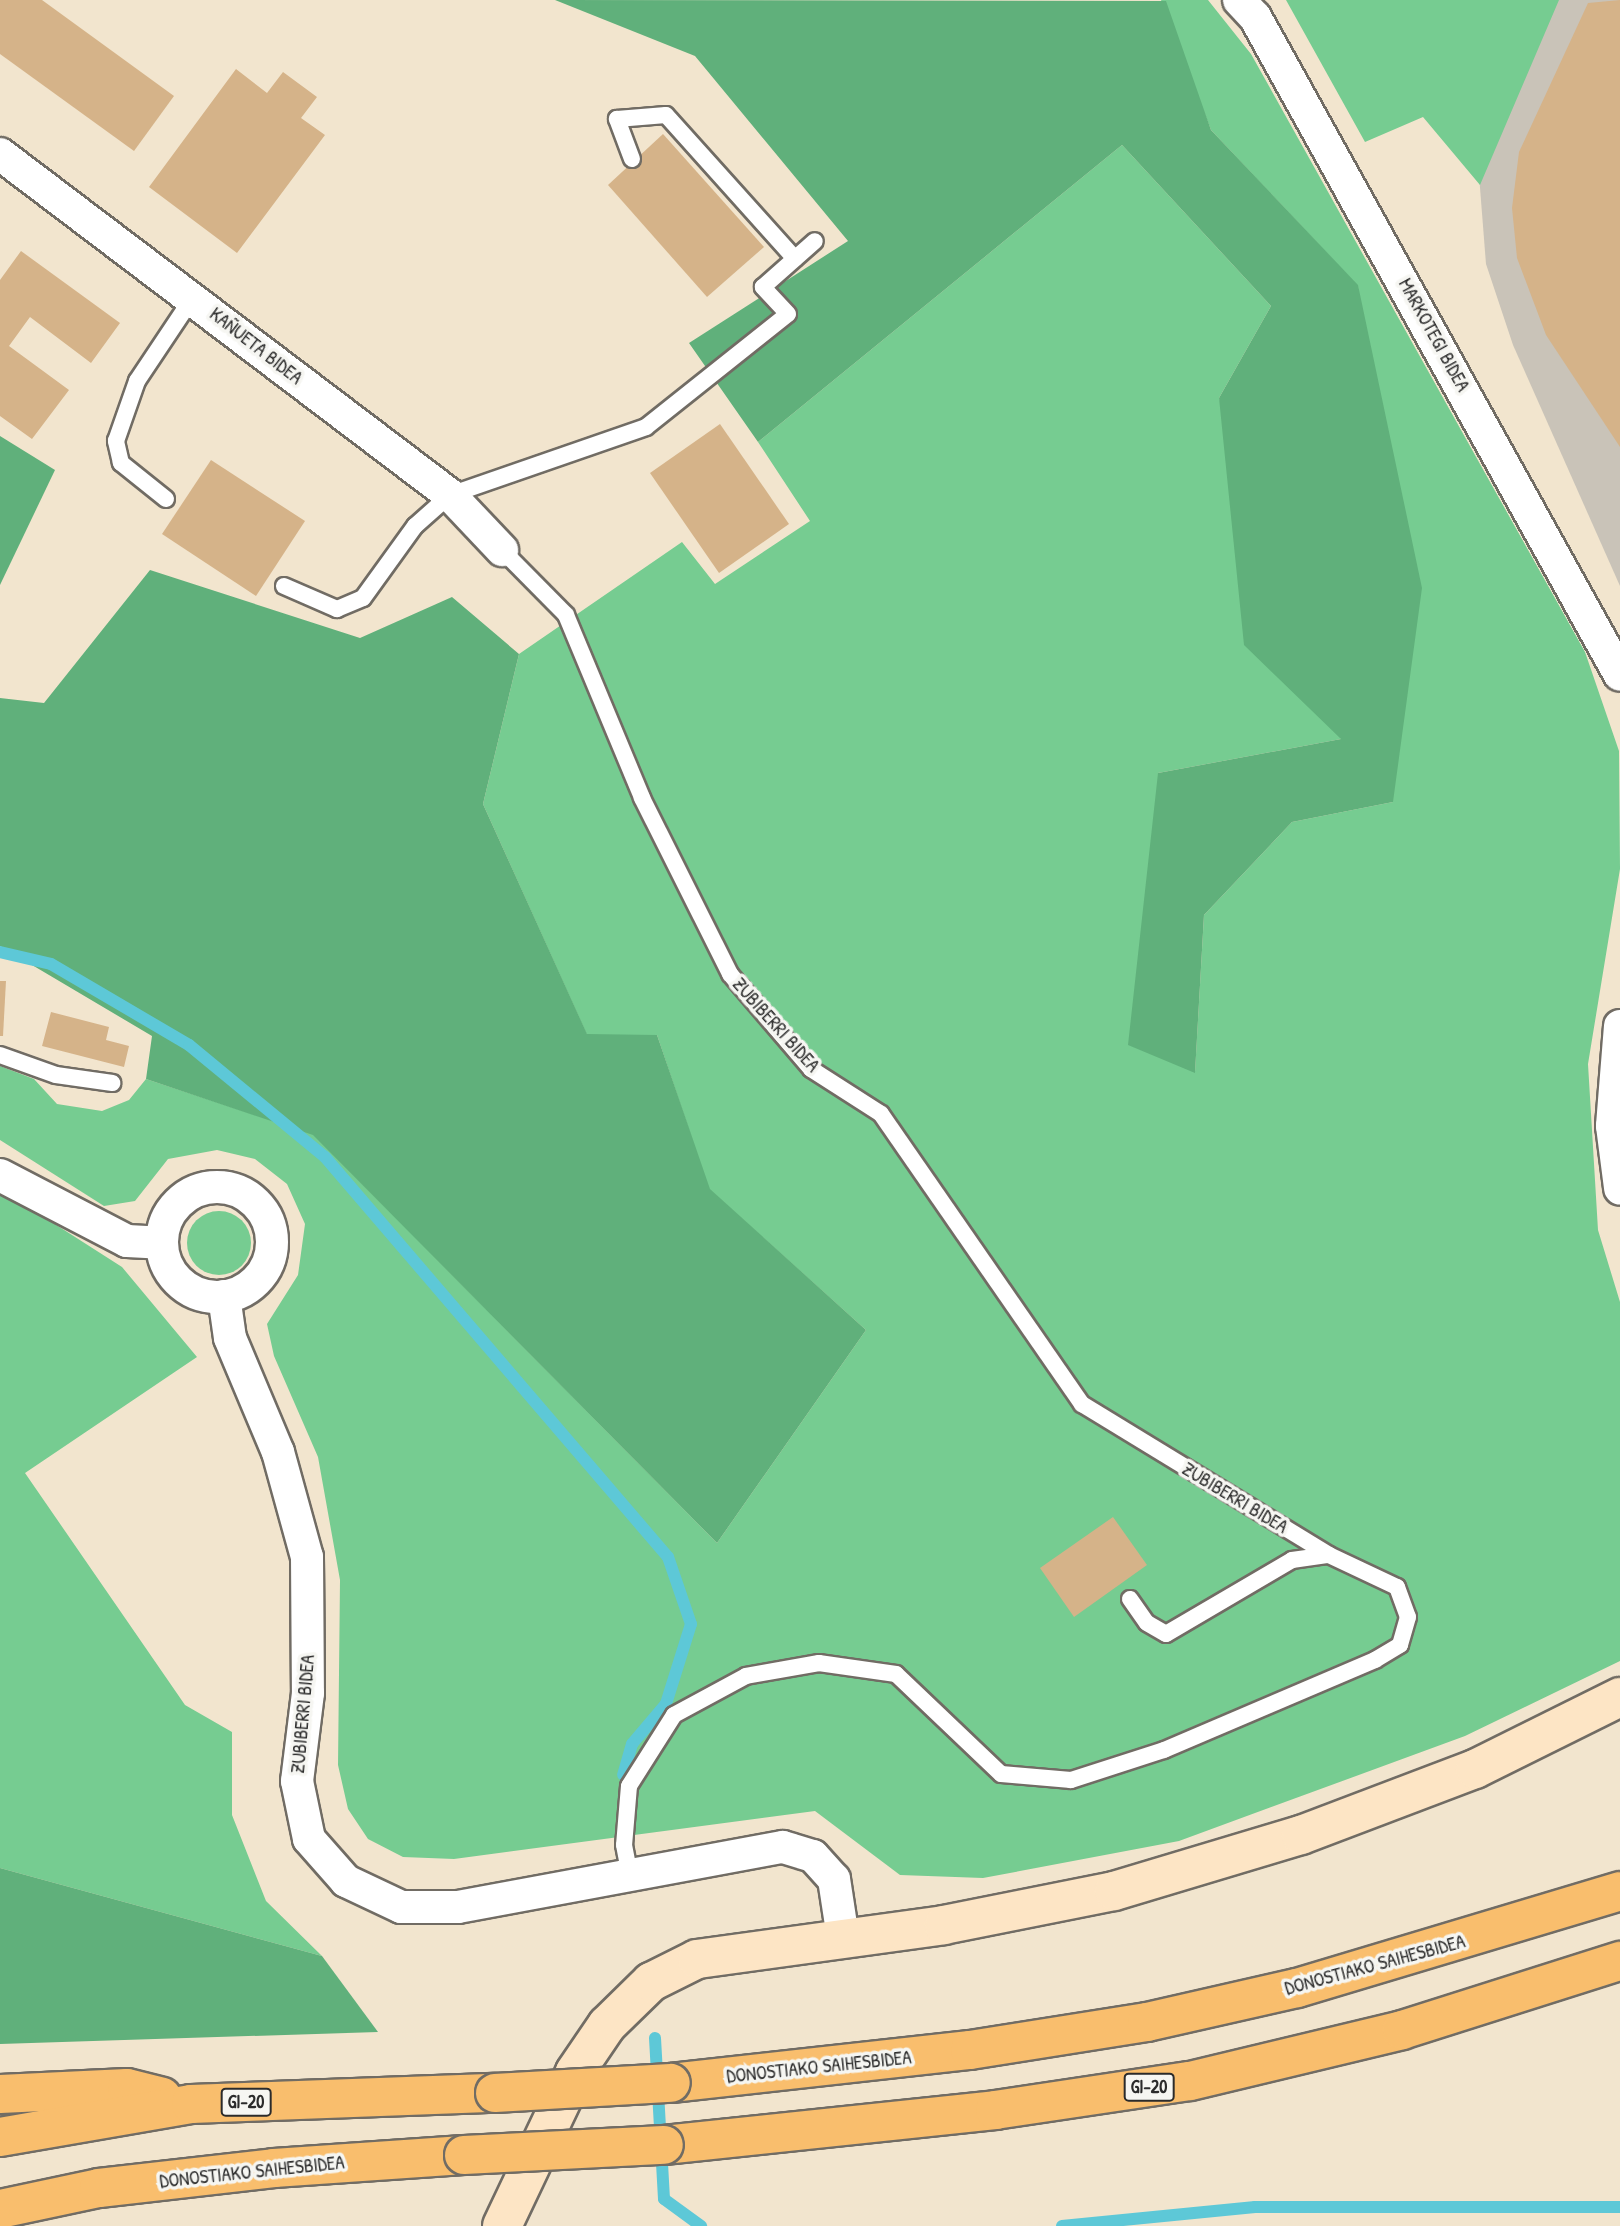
<!DOCTYPE html>
<html>
<head>
<meta charset="utf-8">
<style>
	body { margin:0 }
	#map { position:relative; width:1620px; height:2226px; overflow:hidden; background:#f2e5ce; font-family:"Patrick Hand",sans-serif }
	div>[style] { position:absolute }
	[style*='--x'] { left:calc(var(--x)*1px); top:calc(var(--y)*1px); width:calc(var(--w)*1px); rotate:calc(var(--a)*1deg) }
	.industrial>* { inset:0; background:#c9c3b8 }
	.green>* { inset:0; background:#76cc91 }
	.round { border-radius:50% }
	.forest>* { inset:0; background:#60b07b }
	.stream>* { height:12px; margin:-6px; padding:0 6px; transform-origin:6px; border-radius:6px; background:#5dc8d7 }
	.building>* { inset:0; background:#d5b389 }
	.roads { filter:drop-shadow(2px 0 #716c64) drop-shadow(-2px 0 #716c64) drop-shadow(0 2px #716c64) drop-shadow(0 -2px #716c64) }
	.lane>* { height:16px; margin:-8px; padding:0 8px; transform-origin:8px; border-radius:8px; background:#fff }
	.street>* { height:32px; margin:-16px; padding:0 16px; transform-origin:16px; border-radius:16px; background:#fff }
	.street>.ring { margin:-16px; padding:0; box-sizing:content-box; background:none; border:32px solid #fff; border-radius:50% }
	.secondary>* { height:38px; margin:-19px; padding:0 19px; transform-origin:19px; border-radius:19px; background:#fde5c5 }
	.highway>* { height:38px; margin:-19px; padding:0 19px; transform-origin:19px; border-radius:19px; background:#f9be6d }
	.bridges { filter:drop-shadow(2px 0 #716c64) drop-shadow(-2px 0 #716c64) drop-shadow(0 2px #716c64) drop-shadow(0 -2px #716c64) }
	.highway-bridge>* { height:38px; margin:-19px; padding:0 19px; transform-origin:19px; border-radius:19px; background:#f9be6d }
	span { translate:-50% -50%; white-space:nowrap; text-align:center; line-height:1.15; -webkit-text-stroke:7px #f6f6f2; paint-order:stroke }
	.shield-label span { padding:2px 5px; background:#f6f6f2; border:2px solid; border-radius:5px; -webkit-text-stroke-width:0 }
	.shield-label { font-size:18px; color:#2b2b2b; font-weight:700 }
	.street-label { font-size:19px; color:#2b2b2b }
</style>
</head>
<body>
<div id="map">
	<div class="industrial">
		<i style="clip-path:polygon(1557px 0,1620px 0,1620px 586px,1513px 345px,1486px 264px,1479px 175px)"></i>
	</div>
	<div class="green">
		<i style="clip-path:polygon(1161px 0,1208px 0,1251px 54px,1585px 652px,1619px 751px,1620px 869px,1588px 1064px,1598px 1230px,1620px 1302px,1620px 1661px,1465px 1736px,1179px 1841px,983px 1878px,900px 1875px,815px 1811px,454px 1859px,403px 1857px,368px 1839px,348px 1809px,338px 1765px,340px 1580px,318px 1457px,274px 1356px,267px 1324px,298px 1275px,305px 1224px,287px 1184px,255px 1159px,217px 1150px,168px 1159px,135px 1201px,104px 1206px,0 1140px,0 1066px,34px 1079px,57px 1104px,102px 1111px,129px 1100px,146px 1079px,313px 1134px,717px 1543px,866px 1330px,709px 1189px,657px 1035px,587px 1035px,483px 804px,519px 654px,682px 542px,715px 584px,810px 521px,758px 442px,1122px 145px,1271px 306px,1219px 398px,1341px 739px,1158px 773px,1195px 1072px,1204px 915px,1292px 822px,1393px 802px,1358px 286px,1211px 130px)"></i>
		<i style="clip-path:polygon(1286px 0,1559px 0,1480px 185px,1423px 117px,1365px 142px)"></i>
		<i style="clip-path:polygon(0 1189px,122px 1267px,197px 1357px,25px 1473px,185px 1705px,232px 1732px,232px 1815px,266px 1901px,322px 1956px,0 1868px)"></i>
		<i class="round" style="left:187px;top:1211px;width:64px;height:64px"></i>
	</div>
	<div class="forest">
		<i style="clip-path:polygon(555px 0,1166px 1px,1211px 130px,1358px 285px,1422px 588px,1393px 802px,1292px 822px,1204px 915px,1195px 1073px,1128px 1045px,1158px 773px,1341px 739px,1244px 645px,1219px 398px,1271px 306px,1122px 145px,758px 442px,689px 343px,848px 241px,695px 56px)"></i>
		<i style="clip-path:polygon(0 436px,55px 470px,0 585px)"></i>
		<i style="clip-path:polygon(150px 570px,360px 638px,452px 597px,519px 654px,483px 804px,587px 1034px,657px 1035px,710px 1189px,866px 1330px,717px 1543px,313px 1135px,146px 1079px,152px 1036px,0 946px,0 698px,44px 703px)"></i>
		<i style="clip-path:polygon(0 1868px,322px 1956px,378px 2032px,0 2044px)"></i>
	</div>
	<div class="stream">
		<i style="--x:0;--y:952;--w:52;--a:13.2"></i>
		<i style="--x:51;--y:964;--w:160;--a:30.4"></i>
		<i style="--x:189;--y:1045;--w:176;--a:39.5"></i>
		<i style="--x:325;--y:1157;--w:527;--a:49.39"></i>
		<i style="--x:668;--y:1557;--w:71;--a:71.1"></i>
		<i style="--x:691;--y:1624;--w:84;--a:107.4"></i>
		<i style="--x:666;--y:1704;--w:52;--a:130.4"></i>
		<i style="--x:632;--y:1744;--w:32;--a:106"></i>
		<i style="--x:655;--y:2038;--w:161;--a:86.8"></i>
		<i style="--x:664;--y:2199;--w:46;--a:36.1"></i>
		<i style="--x:1062;--y:2226;--w:194;--a:-5.6"></i>
		<i style="--x:1255;--y:2207;--w:365;--a:0"></i>
	</div>
	<div class="building">
		<i style="clip-path:polygon(0 0,42px 0,174px 96px,134px 151px,0 54px)"></i>
		<i style="clip-path:polygon(1620px 0,1620px 447px,1546px 335px,1517px 258px,1512px 208px,1519px 152px,1588px 3px)"></i>
		<i style="clip-path:polygon(236px 69px,267px 93px,283px 72px,317px 97px,301px 118px,325px 135px,237px 253px,149px 187px)"></i>
		<i style="clip-path:polygon(663px 134px,764px 247px,707px 297px,608px 185px)"></i>
		<i style="clip-path:polygon(21px 251px,120px 323px,91px 363px,30px 317px,9px 346px,69px 390px,32px 439px,0 416px,0 280px)"></i>
		<i style="clip-path:polygon(720px 424px,789px 524px,719px 573px,650px 473px)"></i>
		<i style="clip-path:polygon(211px 460px,305px 521px,256px 596px,162px 534px)"></i>
		<i style="clip-path:polygon(0 981px,6px 981px,3px 1036px,0 1036px)"></i>
		<i style="clip-path:polygon(51px 1012px,109px 1027px,106px 1040px,129px 1046px,124px 1067px,42px 1046px)"></i>
		<i style="clip-path:polygon(1113px 1517px,1147px 1565px,1074px 1617px,1040px 1568px)"></i>
	</div>
	<div class="roads">
		<div class="lane">
			<i style="--x:632;--y:159;--w:43;--a:-110.6"></i>
			<i style="--x:617;--y:119;--w:49;--a:-4.7"></i>
			<i style="--x:666;--y:115;--w:193;--a:48.1"></i>
			<i style="--x:166;--y:499;--w:58;--a:-141.3"></i>
			<i style="--x:121;--y:463;--w:23;--a:-103"></i>
			<i style="--x:116;--y:441;--w:64;--a:-70.7"></i>
			<i style="--x:137;--y:381;--w:101;--a:-56.3"></i>
			<i style="--x:502;--y:550;--w:91;--a:45.4"></i>
			<i style="--x:566;--y:615;--w:198;--a:67.4"></i>
			<i style="--x:642;--y:798;--w:197;--a:63.4"></i>
			<i style="--x:730;--y:974;--w:125;--a:49.5"></i>
			<i style="--x:811;--y:1069;--w:83;--a:32.7"></i>
			<i style="--x:881;--y:1114;--w:353;--a:55.3"></i>
			<i style="--x:1082;--y:1404;--w:289;--a:31.4"></i>
			<i style="--x:1329;--y:1555;--w:75;--a:25.2"></i>
			<i style="--x:1397;--y:1587;--w:32;--a:70"></i>
			<i style="--x:1408;--y:1617;--w:29;--a:106"></i>
			<i style="--x:1400;--y:1645;--w:29;--a:149"></i>
			<i style="--x:1375;--y:1660;--w:229;--a:156.9"></i>
			<i style="--x:1164;--y:1750;--w:98;--a:162.1"></i>
			<i style="--x:1071;--y:1780;--w:70;--a:-175.1"></i>
			<i style="--x:1001;--y:1774;--w:145;--a:-136.4"></i>
			<i style="--x:896;--y:1674;--w:78;--a:-171.9"></i>
			<i style="--x:819;--y:1663;--w:74;--a:169.9"></i>
			<i style="--x:746;--y:1676;--w:82;--a:151.6"></i>
			<i style="--x:674;--y:1715;--w:84;--a:122.4"></i>
			<i style="--x:629;--y:1786;--w:59;--a:94.8"></i>
			<i style="--x:624;--y:1845;--w:32;--a:79"></i>
			<i style="--x:284;--y:586;--w:58;--a:23.5"></i>
			<i style="--x:337;--y:609;--w:28;--a:-23"></i>
			<i style="--x:363;--y:598;--w:89;--a:-54.2"></i>
			<i style="--x:415;--y:526;--w:47;--a:-41.5"></i>
			<i style="--x:450;--y:495;--w:207;--a:-19.1"></i>
			<i style="--x:646;--y:427;--w:181;--a:-38.5"></i>
			<i style="--x:788;--y:314;--w:37;--a:-133"></i>
			<i style="--x:763;--y:287;--w:69;--a:-41.5"></i>
			<i style="--x:0;--y:1055;--w:59;--a:19.7"></i>
			<i style="--x:56;--y:1075;--w:57;--a:8.1"></i>
			<i style="--x:1130;--y:1599;--w:29;--a:55"></i>
			<i style="--x:1147;--y:1623;--w:22;--a:30"></i>
			<i style="--x:1166;--y:1634;--w:146;--a:-30.4"></i>
			<i style="--x:1292;--y:1560;--w:37;--a:-8"></i>
		</div>
		<div class="street">
			<i style="--x:1239;--y:0;--w:23;--a:47"></i>
			<i style="--x:1255;--y:17;--w:752;--a:60.98"></i>
			<i style="--x:0;--y:154;--w:565;--a:37.15"></i>
			<i style="--x:450;--y:495;--w:76;--a:46.6"></i>
			<i style="--x:1620;--y:1026;--w:100;--a:94.6"></i>
			<i style="--x:1612;--y:1126;--w:63;--a:82.6"></i>
			<i style="--x:0;--y:1175;--w:143;--a:27.5"></i>
			<i style="--x:127;--y:1241;--w:34;--a:3"></i>
			<i class="ring" style="left:162px;top:1187px;width:78px;height:78px"></i>
			<i style="--x:224;--y:1296;--w:42;--a:81.9"></i>
			<i style="--x:230;--y:1338;--w:124;--a:67.2"></i>
			<i style="--x:278;--y:1452;--w:109;--a:74.6"></i>
			<i style="--x:307;--y:1557;--w:136;--a:89.6"></i>
			<i style="--x:308;--y:1693;--w:89;--a:97.1"></i>
			<i style="--x:297;--y:1781;--w:59;--a:78.3"></i>
			<i style="--x:309;--y:1839;--w:56;--a:48.6"></i>
			<i style="--x:346;--y:1881;--w:61;--a:25.3"></i>
			<i style="--x:401;--y:1907;--w:57;--a:0"></i>
			<i style="--x:458;--y:1907;--w:330;--a:-10.5"></i>
			<i style="--x:783;--y:1847;--w:31;--a:17"></i>
			<i style="--x:813;--y:1856;--w:31;--a:48"></i>
			<i style="--x:834;--y:1879;--w:60;--a:81.3"></i>
		</div>
		<div class="secondary">
			<i style="--x:502;--y:2226;--w:170;--a:-64.6"></i>
			<i style="--x:575;--y:2072;--w:57;--a:-55.8"></i>
			<i style="--x:607;--y:2025;--w:62;--a:-44.3"></i>
			<i style="--x:651;--y:1982;--w:51;--a:-26.6"></i>
			<i style="--x:697;--y:1959;--w:249;--a:-7.8"></i>
			<i style="--x:944;--y:1925;--w:173;--a:-11.3"></i>
			<i style="--x:1114;--y:1891;--w:195;--a:-16.7"></i>
			<i style="--x:1301;--y:1835;--w:186;--a:-20.8"></i>
			<i style="--x:1475;--y:1769;--w:162;--a:-26.4"></i>
		</div>
		<div class="highway">
			<i style="--x:671;--y:2083;--w:301;--a:-6.3"></i>
			<i style="--x:970;--y:2050;--w:179;--a:-9"></i>
			<i style="--x:1147;--y:2022;--w:154;--a:-12.8"></i>
			<i style="--x:1297;--y:1988;--w:337;--a:-16.7"></i>
			<i style="--x:0;--y:2094;--w:127;--a:-2.7"></i>
			<i style="--x:127;--y:2088;--w:36;--a:14"></i>
			<i style="--x:0;--y:2137;--w:194;--a:-9.8"></i>
			<i style="--x:191;--y:2104;--w:304;--a:-2.1"></i>
			<i style="--x:664;--y:2145;--w:333;--a:-6"></i>
			<i style="--x:995;--y:2110;--w:197;--a:-8.5"></i>
			<i style="--x:1190;--y:2081;--w:218;--a:-13.5"></i>
			<i style="--x:1402;--y:2030;--w:229;--a:-17.6"></i>
			<i style="--x:0;--y:2209;--w:101;--a:-12"></i>
			<i style="--x:99;--y:2188;--w:176;--a:-6.5"></i>
			<i style="--x:274;--y:2168;--w:190;--a:-3.9"></i>
		</div>
	</div>
	<div class="bridges">
		<div class="highway-bridge">
			<i style="--x:495;--y:2093;--w:176;--a:-3.3"></i>
			<i style="--x:464;--y:2155;--w:200;--a:-2.9"></i>
		</div>
	</div>
	<div class="shield-label">
		<span style="left:1149px;top:2087px">GI-20</span>
		<span style="left:246px;top:2102px">GI-20</span>
	</div>
	<div class="street-label">
		<span style="left:1434px;top:335px;rotate:61deg">MARKOTEGI BIDEA</span>
		<span style="left:256px;top:346px;rotate:38deg">KAÑUETA BIDEA</span>
		<span style="left:776px;top:1025px;rotate:48deg">ZUBIBERRI BIDEA</span>
		<span style="left:1235px;top:1498px;rotate:31deg">ZUBIBERRI BIDEA</span>
		<span style="left:303px;top:1714px;rotate:-85deg">ZUBIBERRI BIDEA</span>
		<span style="left:1375px;top:1965px;rotate:-15deg">DONOSTIAKO SAIHESBIDEA</span>
		<span style="left:819px;top:2067px;rotate:-6deg">DONOSTIAKO SAIHESBIDEA</span>
		<span style="left:252px;top:2172px;rotate:-6deg">DONOSTIAKO SAIHESBIDEA</span>
	</div>
</div>
</body>
</html>
